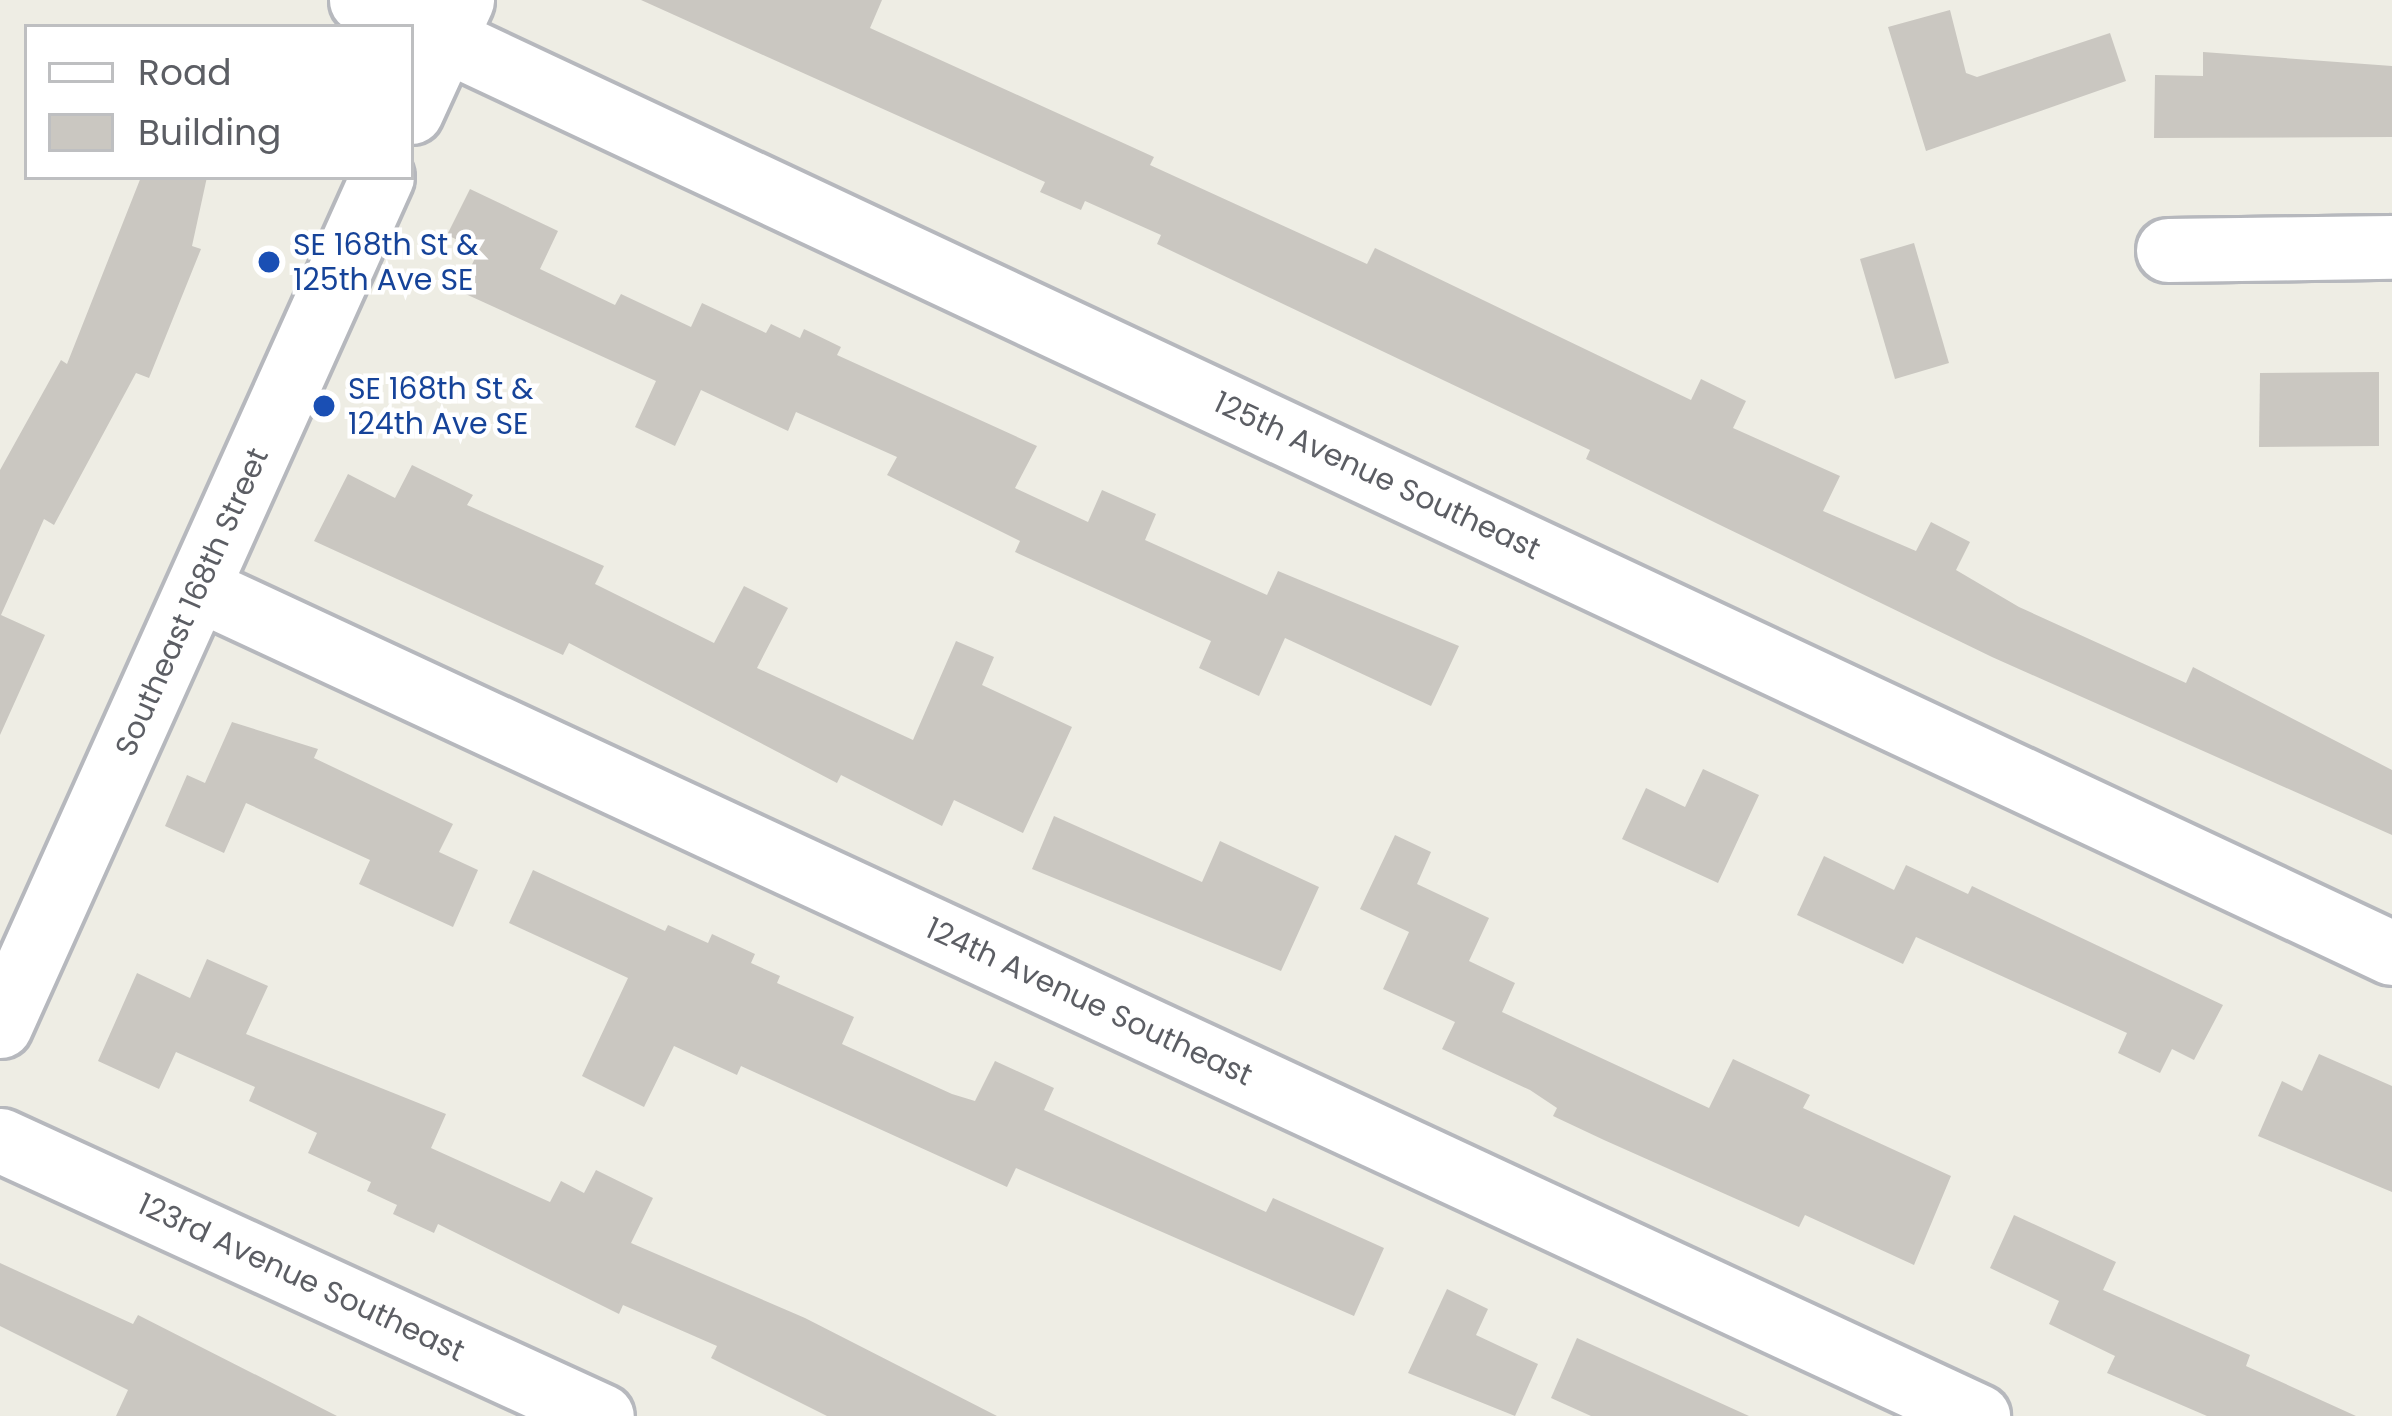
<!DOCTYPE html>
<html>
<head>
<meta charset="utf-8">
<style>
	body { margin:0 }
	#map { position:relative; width:2392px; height:1416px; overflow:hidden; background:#eeede4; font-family:Poppins,sans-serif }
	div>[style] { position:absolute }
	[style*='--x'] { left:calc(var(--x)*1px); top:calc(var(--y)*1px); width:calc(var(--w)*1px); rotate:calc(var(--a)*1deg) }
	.building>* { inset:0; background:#cac7c1 }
	.roads { filter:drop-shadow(3px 0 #b6b8bd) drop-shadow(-3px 0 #b6b8bd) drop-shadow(0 3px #b6b8bd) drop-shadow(0 -3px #b6b8bd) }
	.minor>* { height:63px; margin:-31.5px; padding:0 31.5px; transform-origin:31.5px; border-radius:31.5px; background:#fff }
	.dots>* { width:33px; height:33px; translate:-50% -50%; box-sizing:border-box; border:6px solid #fff; border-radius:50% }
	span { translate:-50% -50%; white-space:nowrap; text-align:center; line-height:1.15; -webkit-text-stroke:9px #fff; paint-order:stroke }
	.transit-label { font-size:30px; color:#164399 }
	.left { translate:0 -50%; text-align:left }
	.street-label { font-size:30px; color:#5c5e64 }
	.legend { position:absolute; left:24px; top:24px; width:390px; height:156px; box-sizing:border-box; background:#fff; border:3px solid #bebfc1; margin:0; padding:15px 21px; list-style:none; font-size:36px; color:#5c5e64 }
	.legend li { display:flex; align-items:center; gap:24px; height:60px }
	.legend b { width:60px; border:3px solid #bebfc1 }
</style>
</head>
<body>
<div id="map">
	<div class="building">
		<i style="clip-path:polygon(641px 0,882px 0,870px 28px,1154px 157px,1150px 165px,1367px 264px,1375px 248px,1691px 400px,1701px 379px,1746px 401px,1733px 428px,1840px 476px,1823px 511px,1916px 551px,1931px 522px,1970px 542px,1956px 570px,2019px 607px,2186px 683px,2193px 667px,2392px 770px,2392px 835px,1992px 657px,1718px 524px,1586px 459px,1590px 450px,1157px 244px,1161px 235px,1085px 201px,1081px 210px,1040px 192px,1045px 182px)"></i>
		<i style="clip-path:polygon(1950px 10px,1966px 73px,1977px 77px,2110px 33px,2126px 81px,1926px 151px,1888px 27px)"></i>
		<i style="clip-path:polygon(2203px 52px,2392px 66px,2392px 137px,2154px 138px,2155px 75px,2203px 76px)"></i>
		<i style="clip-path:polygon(141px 177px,207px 177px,192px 246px,201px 249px,149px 378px,136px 373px,54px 525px,44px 519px,1px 615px,45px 635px,0 735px,0 470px,61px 360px,67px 364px)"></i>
		<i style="clip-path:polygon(470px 189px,558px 231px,540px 269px,615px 305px,621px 294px,691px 327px,702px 303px,766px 333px,771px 324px,800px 338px,804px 329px,841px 347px,837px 355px,1037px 446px,1015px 488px,1088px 522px,1102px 490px,1156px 514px,1145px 540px,1267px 595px,1278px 571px,1459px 646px,1431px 706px,1285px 638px,1259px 696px,1199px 668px,1211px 641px,1015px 552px,1020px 541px,887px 475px,897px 457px,796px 412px,788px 431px,701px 390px,675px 446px,635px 427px,656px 381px,459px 291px,479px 250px,447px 235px)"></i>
		<i style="clip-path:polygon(1914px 243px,1949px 363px,1895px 379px,1860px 259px)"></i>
		<i style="clip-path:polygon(2379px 372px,2379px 446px,2259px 447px,2260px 373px)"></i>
		<i style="clip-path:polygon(412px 465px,473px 495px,467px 505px,604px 566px,595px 584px,714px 643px,744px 586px,788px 608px,757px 668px,913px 740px,956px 641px,994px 657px,982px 685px,1072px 727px,1023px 833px,954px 800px,942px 826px,841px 775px,837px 783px,569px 643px,563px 655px,314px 541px,348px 474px,395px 498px)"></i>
		<i style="clip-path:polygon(232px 722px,318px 749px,314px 758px,453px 824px,439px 852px,478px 870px,453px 927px,359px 884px,370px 860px,246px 803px,224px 853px,165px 826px,187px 775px,205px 783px)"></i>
		<i style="clip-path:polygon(1703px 769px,1759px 795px,1718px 883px,1622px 839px,1646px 788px,1685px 807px)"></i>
		<i style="clip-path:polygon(1054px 816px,1202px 882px,1220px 841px,1319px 887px,1281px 971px,1032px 869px)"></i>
		<i style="clip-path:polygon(1395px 835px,1431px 852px,1417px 884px,1489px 918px,1469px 961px,1515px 983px,1502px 1012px,1709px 1108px,1733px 1059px,1810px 1095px,1803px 1108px,1951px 1176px,1914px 1265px,1805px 1215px,1799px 1227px,1604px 1140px,1553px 1116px,1557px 1108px,1530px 1090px,1442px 1049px,1455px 1022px,1383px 989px,1409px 932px,1360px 909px)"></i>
		<i style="clip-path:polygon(1824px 856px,1894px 890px,1906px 865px,1968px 894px,1972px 886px,2223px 1005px,2194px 1060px,2172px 1049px,2160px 1073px,2118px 1053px,2127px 1033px,1916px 937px,1903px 964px,1797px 915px)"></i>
		<i style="clip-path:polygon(533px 870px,665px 931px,668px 925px,708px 943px,712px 934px,755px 954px,751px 963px,780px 976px,777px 983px,854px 1017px,842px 1044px,952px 1094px,975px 1101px,995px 1061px,1054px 1088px,1044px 1110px,1266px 1212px,1273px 1198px,1384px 1248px,1354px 1316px,1016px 1168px,1007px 1187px,741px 1066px,737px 1075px,674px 1046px,644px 1107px,582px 1076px,628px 978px,509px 923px)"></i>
		<i style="clip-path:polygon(207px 959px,268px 986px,246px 1034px,446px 1114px,431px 1148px,550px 1202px,561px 1181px,584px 1193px,596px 1170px,653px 1198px,631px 1243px,805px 1318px,997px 1416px,827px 1416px,711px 1358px,717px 1346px,623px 1305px,619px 1314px,438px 1224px,434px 1233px,393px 1214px,397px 1205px,367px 1191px,371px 1182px,308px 1153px,317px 1133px,249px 1101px,255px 1087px,176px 1052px,159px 1089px,98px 1061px,137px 973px,190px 998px)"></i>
		<i style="clip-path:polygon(2319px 1054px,2392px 1086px,2392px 1192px,2258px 1136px,2282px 1081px,2302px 1091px)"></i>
		<i style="clip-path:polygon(2014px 1215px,2116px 1262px,2103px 1290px,2250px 1355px,2246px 1366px,2356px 1416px,2207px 1416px,2107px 1373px,2115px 1356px,2049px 1324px,2059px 1301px,1990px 1268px)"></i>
		<i style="clip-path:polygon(0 1263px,133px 1324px,138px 1315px,337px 1416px,116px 1416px,128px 1390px,0 1326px)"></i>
		<i style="clip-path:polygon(1447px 1289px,1488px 1309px,1476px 1335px,1538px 1364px,1515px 1416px,1408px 1373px)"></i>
		<i style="clip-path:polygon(1577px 1338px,1749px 1416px,1591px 1416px,1551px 1398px)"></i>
	</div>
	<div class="roads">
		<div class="minor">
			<i style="--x:361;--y:0;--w:2243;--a:25.14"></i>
			<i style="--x:411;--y:112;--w:123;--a:-65.5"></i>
			<i style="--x:2168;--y:250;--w:224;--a:-0.8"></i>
			<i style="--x:199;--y:589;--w:1962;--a:24.93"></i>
			<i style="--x:0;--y:1026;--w:931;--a:-65.78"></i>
			<i style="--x:0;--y:1140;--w:662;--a:24.63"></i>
		</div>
	</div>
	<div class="dots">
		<i style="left:269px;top:262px;background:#1a4fb4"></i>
		<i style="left:324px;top:406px;background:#1a4fb4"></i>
	</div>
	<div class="transit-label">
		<span class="left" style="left:293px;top:262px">SE 168th St &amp;<br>125th Ave SE</span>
		<span class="left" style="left:348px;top:406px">SE 168th St &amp;<br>124th Ave SE</span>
	</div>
	<div class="street-label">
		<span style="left:1377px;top:476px;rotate:25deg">125th Avenue Southeast</span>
		<span style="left:192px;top:602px;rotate:-66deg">Southeast 168th Street</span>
		<span style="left:1089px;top:1002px;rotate:25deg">124th Avenue Southeast</span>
		<span style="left:301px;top:1278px;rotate:25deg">123rd Avenue Southeast</span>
	</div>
	<ul class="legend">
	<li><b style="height:15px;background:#fff"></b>Road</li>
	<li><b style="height:33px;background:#cac7c1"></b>Building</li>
	</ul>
</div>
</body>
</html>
